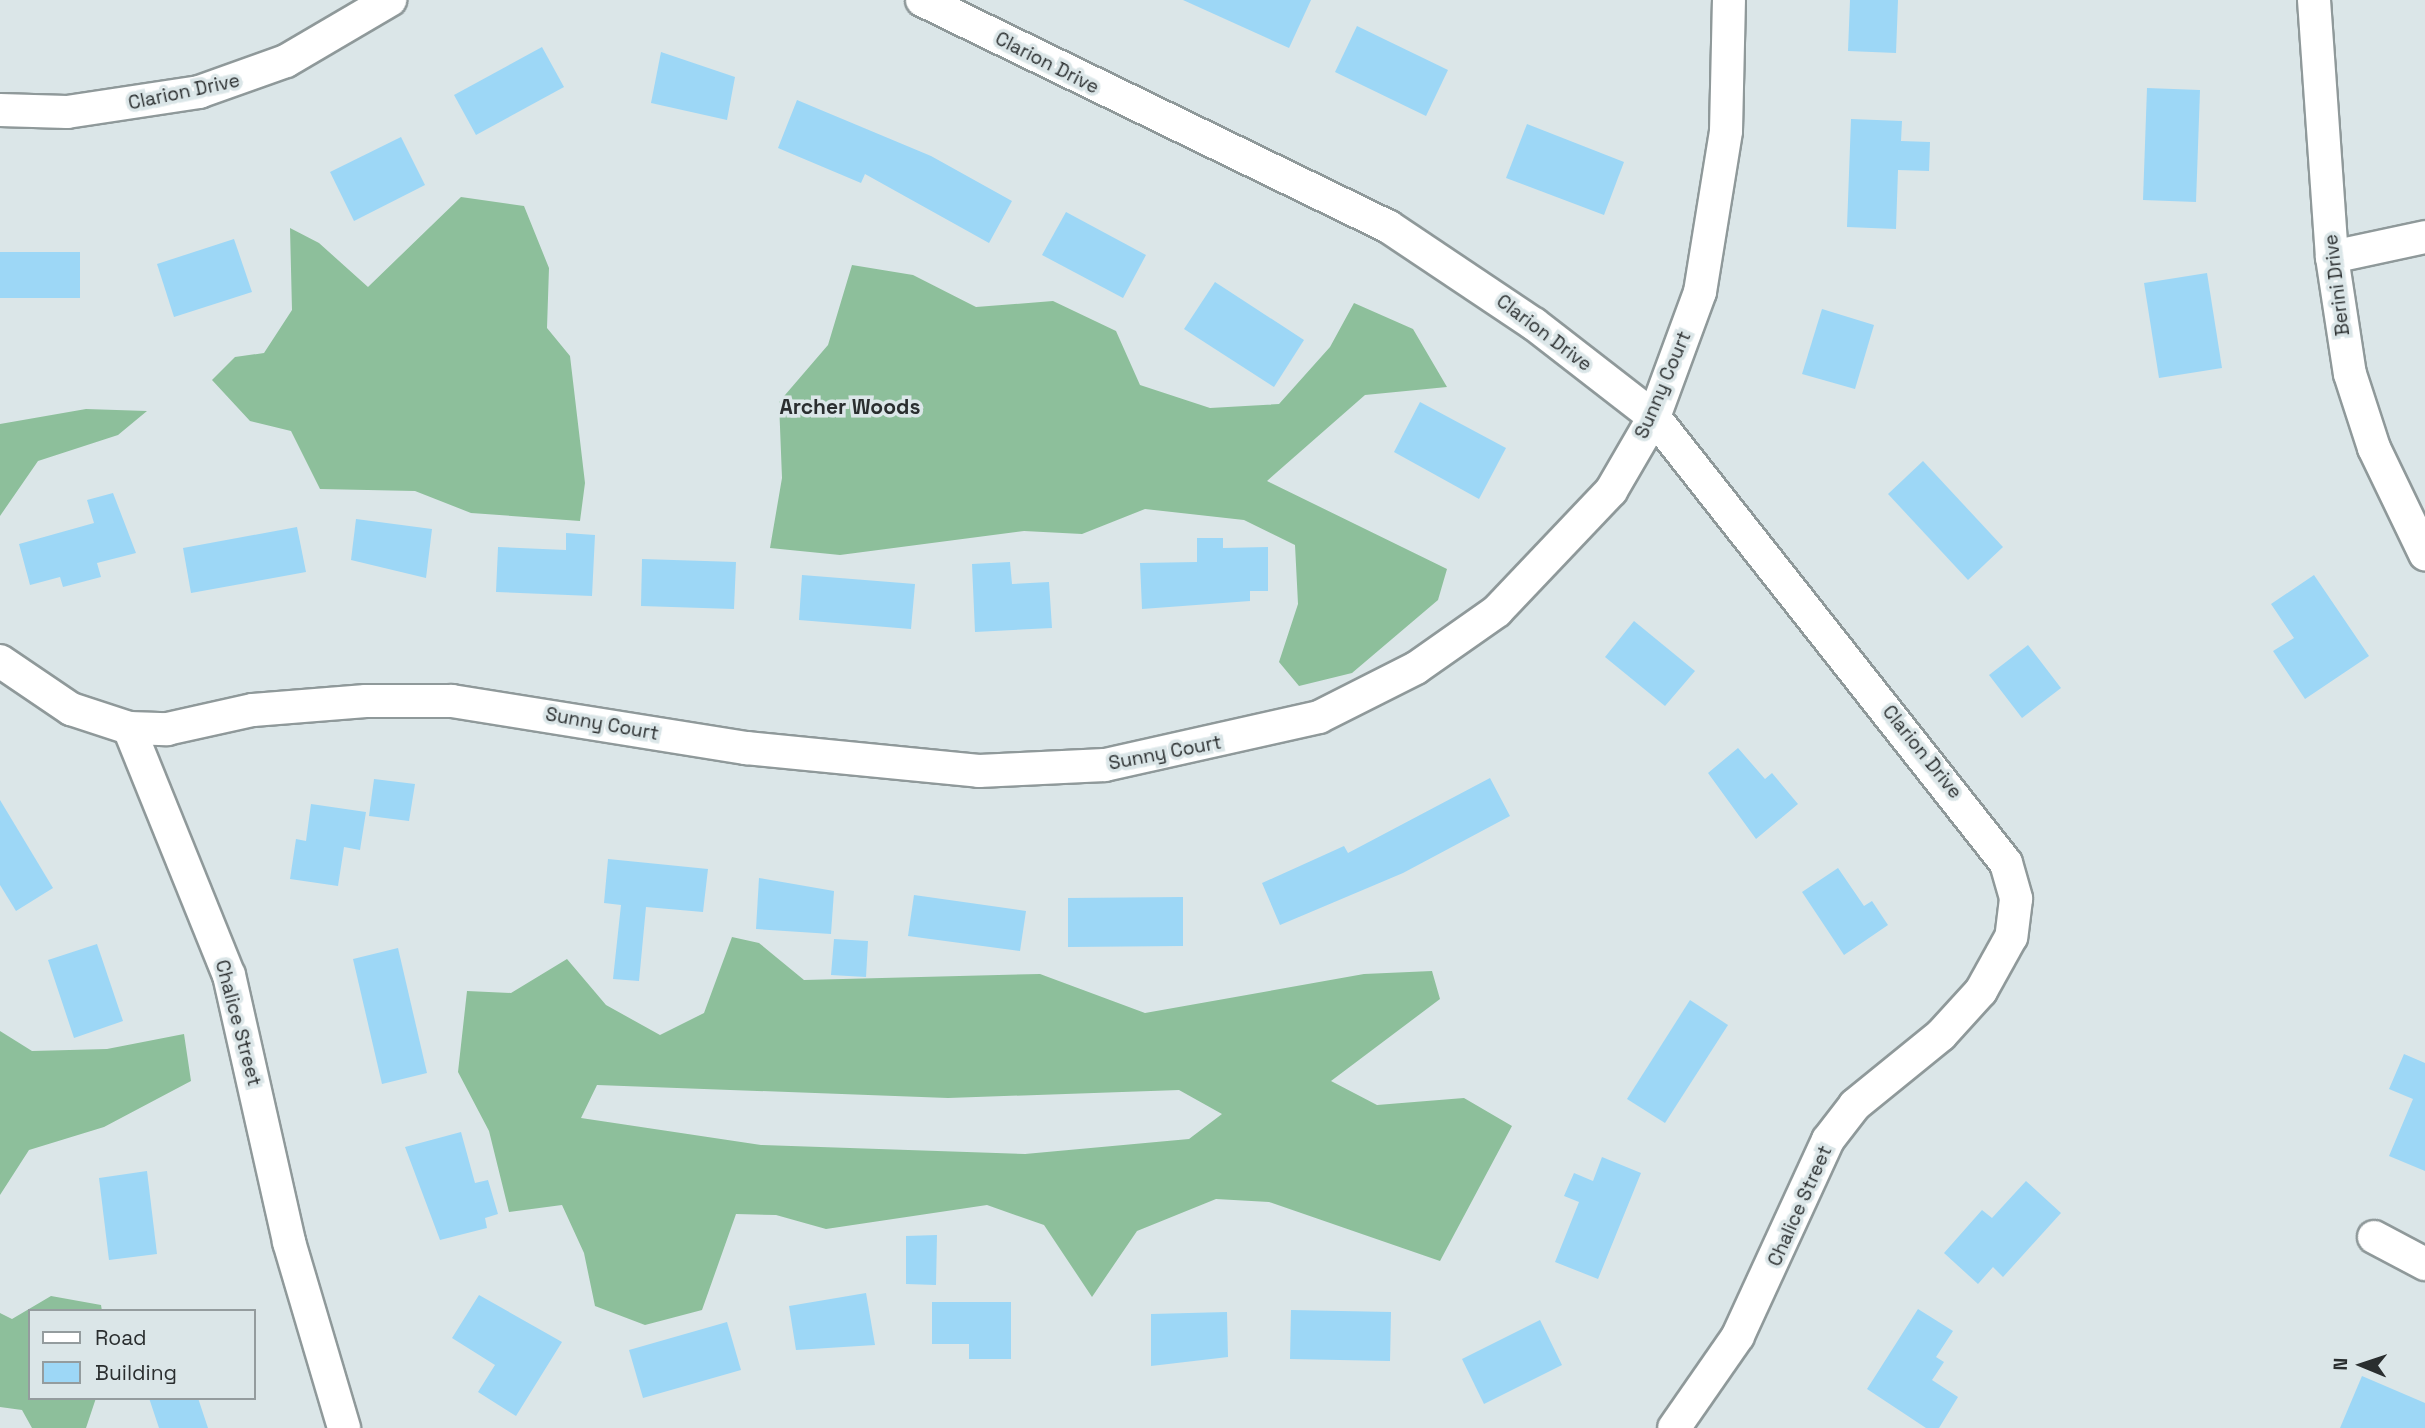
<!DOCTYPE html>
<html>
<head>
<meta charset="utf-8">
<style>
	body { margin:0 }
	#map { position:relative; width:2425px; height:1428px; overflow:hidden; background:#dbe6e8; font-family:"Space Grotesk",sans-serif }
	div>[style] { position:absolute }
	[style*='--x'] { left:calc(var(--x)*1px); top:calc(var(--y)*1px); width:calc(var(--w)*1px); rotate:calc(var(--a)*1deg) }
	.forest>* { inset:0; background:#8dbf9b }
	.building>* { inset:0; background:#9dd7f6 }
	.roads { filter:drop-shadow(2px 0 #8f999a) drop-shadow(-2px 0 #8f999a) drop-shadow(0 2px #8f999a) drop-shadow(0 -2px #8f999a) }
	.street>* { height:32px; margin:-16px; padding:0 16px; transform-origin:16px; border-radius:16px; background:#fff }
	span { translate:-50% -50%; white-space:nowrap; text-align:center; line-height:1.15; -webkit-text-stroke:7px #dbe6e8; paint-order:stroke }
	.street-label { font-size:19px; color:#2a2e2f }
	.neighbourhood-label { font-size:21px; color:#2a2e2f; font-weight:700 }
	.legend { position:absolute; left:28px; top:1309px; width:228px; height:91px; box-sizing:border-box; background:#dbe6e8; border:2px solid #949c9e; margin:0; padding:9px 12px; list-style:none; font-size:21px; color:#2a2e2f }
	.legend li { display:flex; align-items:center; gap:14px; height:35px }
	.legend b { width:35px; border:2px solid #949c9e }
	.north { position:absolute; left:2327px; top:1330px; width:70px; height:70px; -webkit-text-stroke:5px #dbe6e8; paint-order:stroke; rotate:272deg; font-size:19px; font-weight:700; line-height:28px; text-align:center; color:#2a2e2f }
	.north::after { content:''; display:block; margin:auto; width:24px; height:32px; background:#2a2e2f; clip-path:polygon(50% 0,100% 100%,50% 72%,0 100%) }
</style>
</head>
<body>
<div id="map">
	<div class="forest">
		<i style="clip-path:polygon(461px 197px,524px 206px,549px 268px,547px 328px,570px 356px,585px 483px,580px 521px,471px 513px,415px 491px,320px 489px,291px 431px,250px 421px,212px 380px,235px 357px,264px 353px,292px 310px,290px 228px,319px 243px,368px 287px)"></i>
		<i style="clip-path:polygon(852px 265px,913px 275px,976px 307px,1053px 301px,1116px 331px,1140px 385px,1210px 408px,1279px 404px,1330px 347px,1354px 303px,1413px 329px,1447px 387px,1365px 395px,1267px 481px,1447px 569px,1438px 600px,1352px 673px,1299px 686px,1279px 662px,1298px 604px,1295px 545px,1244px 520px,1145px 509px,1082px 534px,1024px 531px,840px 555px,770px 548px,782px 478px,779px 402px,828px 345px)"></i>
		<i style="clip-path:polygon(86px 409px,147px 411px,118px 435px,38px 461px,0 516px,0 424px)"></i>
		<i style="clip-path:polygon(evenodd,732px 937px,759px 943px,804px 980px,1040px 974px,1145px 1013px,1364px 974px,1432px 971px,1440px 999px,1331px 1081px,1377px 1105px,1464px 1098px,1512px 1126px,1440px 1261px,1269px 1202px,1216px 1199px,1137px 1231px,1092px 1297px,1044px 1225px,987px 1205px,826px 1229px,776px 1215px,736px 1214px,702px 1310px,645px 1325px,595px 1306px,584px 1253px,562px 1205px,509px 1212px,489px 1131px,458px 1072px,467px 991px,511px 993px,567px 959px,606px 1005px,660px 1035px,704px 1013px,732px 937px,597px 1085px,948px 1098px,1179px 1090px,1222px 1114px,1189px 1139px,1025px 1154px,761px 1145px,581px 1118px,597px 1085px)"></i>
		<i style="clip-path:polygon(0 1031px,32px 1051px,107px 1049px,184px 1034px,191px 1081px,104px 1127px,29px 1150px,0 1195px)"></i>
		<i style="clip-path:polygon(51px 1296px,101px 1305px,102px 1311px,30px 1311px,30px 1398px,96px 1398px,86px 1428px,32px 1428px,22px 1410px,0 1407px,0 1313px,12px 1319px)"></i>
	</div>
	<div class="building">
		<i style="clip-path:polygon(1183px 0,1311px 0,1289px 48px)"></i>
		<i style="clip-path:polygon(1850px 0,1898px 0,1896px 53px,1848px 51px)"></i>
		<i style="clip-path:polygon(1357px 26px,1448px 70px,1426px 116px,1335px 72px)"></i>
		<i style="clip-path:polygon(542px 47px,564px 87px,476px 135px,454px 95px)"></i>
		<i style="clip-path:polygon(661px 52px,735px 77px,727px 120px,651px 103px)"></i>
		<i style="clip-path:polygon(2147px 88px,2200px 90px,2196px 202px,2143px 200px)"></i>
		<i style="clip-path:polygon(797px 100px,931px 156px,1012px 201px,989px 243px,865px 174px,861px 183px,778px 148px)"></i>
		<i style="clip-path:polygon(1851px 119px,1902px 121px,1901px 141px,1930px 142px,1929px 171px,1898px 170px,1896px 229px,1847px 227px)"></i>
		<i style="clip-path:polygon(1527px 124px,1624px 162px,1604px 215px,1506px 178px)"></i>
		<i style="clip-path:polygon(401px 137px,425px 185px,354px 221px,330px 172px)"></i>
		<i style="clip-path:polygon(1066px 212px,1146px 255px,1123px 298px,1042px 255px)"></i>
		<i style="clip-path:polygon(234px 239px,252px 292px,174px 317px,157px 264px)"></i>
		<i style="clip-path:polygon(0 252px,80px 252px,80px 298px,0 298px)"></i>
		<i style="clip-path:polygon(2207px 273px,2222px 368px,2159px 378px,2144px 283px)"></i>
		<i style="clip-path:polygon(1215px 282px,1304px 340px,1274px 387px,1184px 329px)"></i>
		<i style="clip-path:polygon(1822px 309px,1874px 325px,1855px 389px,1802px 374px)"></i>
		<i style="clip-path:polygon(1420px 402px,1506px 448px,1479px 499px,1394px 452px)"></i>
		<i style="clip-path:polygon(1923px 461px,2003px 547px,1968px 580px,1888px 494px)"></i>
		<i style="clip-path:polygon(113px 493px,136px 553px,97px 563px,101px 577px,63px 587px,60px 577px,30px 585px,19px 544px,94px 523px,87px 500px)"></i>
		<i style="clip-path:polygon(356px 519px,432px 529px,426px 578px,351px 560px)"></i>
		<i style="clip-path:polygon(297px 527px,306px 572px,191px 593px,183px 548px)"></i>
		<i style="clip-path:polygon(566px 533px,595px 535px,592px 596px,496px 592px,498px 547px,566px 550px)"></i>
		<i style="clip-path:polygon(1197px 538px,1223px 538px,1223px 548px,1268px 547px,1268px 591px,1250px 591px,1250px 601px,1142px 609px,1140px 563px,1197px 562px)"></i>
		<i style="clip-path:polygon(642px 559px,736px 562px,734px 609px,641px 606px)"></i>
		<i style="clip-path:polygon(1010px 562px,1012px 584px,1049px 582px,1052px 628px,975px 632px,972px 564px)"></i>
		<i style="clip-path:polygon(802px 575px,915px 584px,911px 629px,799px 620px)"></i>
		<i style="clip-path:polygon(2314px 575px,2369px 656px,2305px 699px,2273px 651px,2294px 638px,2271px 604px)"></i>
		<i style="clip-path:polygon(1634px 621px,1695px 671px,1665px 706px,1605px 657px)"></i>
		<i style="clip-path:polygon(2028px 645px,2061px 688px,2022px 718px,1989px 675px)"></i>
		<i style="clip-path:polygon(1738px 748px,1765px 779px,1772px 773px,1798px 804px,1756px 839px,1708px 773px)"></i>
		<i style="clip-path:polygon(1490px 778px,1510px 816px,1403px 873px,1280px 925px,1262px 883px,1344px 846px,1348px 853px)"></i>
		<i style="clip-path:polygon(374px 779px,415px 784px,409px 821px,369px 816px)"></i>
		<i style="clip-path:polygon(0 800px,53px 888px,16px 911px,0 885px)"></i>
		<i style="clip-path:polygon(311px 804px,366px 812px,360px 850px,344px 847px,338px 886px,290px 879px,296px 839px,306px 841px)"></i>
		<i style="clip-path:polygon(608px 859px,708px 869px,703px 912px,646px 907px,639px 981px,613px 979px,621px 905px,604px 903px)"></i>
		<i style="clip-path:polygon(1838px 868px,1864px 906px,1872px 901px,1888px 925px,1844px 955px,1802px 892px)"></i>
		<i style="clip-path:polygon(759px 878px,834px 891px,831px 934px,756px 929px)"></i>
		<i style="clip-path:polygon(914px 895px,1026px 911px,1020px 951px,908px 936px)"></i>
		<i style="clip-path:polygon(1183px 897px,1183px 946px,1068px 947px,1068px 898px)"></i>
		<i style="clip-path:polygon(834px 939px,868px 941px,866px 977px,831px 975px)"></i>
		<i style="clip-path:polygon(97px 944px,123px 1021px,74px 1038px,48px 960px)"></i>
		<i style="clip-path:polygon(398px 948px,427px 1073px,382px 1084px,353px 959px)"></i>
		<i style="clip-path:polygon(1690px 1000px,1728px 1025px,1665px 1123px,1627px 1099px)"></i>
		<i style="clip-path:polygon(2404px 1054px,2425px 1063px,2425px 1171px,2389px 1156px,2413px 1099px,2389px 1089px)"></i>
		<i style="clip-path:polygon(461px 1132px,475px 1183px,488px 1180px,498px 1214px,485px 1218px,487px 1228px,440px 1240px,405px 1147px)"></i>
		<i style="clip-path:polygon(1602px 1157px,1641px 1173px,1598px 1279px,1555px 1262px,1579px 1202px,1564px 1196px,1574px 1173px,1593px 1181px)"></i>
		<i style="clip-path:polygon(147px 1171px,157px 1254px,109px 1260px,99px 1178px)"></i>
		<i style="clip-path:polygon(2026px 1181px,2061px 1213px,2003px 1277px,1993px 1267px,1978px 1284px,1944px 1253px,1982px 1210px,1992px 1218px)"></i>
		<i style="clip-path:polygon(937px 1235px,936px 1285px,906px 1284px,906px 1236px)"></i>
		<i style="clip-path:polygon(866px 1293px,875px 1345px,796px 1350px,789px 1306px)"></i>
		<i style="clip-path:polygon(479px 1295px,562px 1342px,516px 1416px,478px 1392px,495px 1365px,452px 1338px)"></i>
		<i style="clip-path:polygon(932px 1302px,1011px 1302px,1011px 1359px,969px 1359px,969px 1344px,932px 1344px)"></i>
		<i style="clip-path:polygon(1918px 1309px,1953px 1331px,1936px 1357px,1944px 1362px,1932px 1380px,1958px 1397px,1939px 1428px,1926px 1428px,1867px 1389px)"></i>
		<i style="clip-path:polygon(1291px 1310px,1391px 1312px,1390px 1361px,1290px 1359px)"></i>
		<i style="clip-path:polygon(1227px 1312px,1228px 1357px,1151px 1366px,1151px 1314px)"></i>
		<i style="clip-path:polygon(1540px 1320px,1562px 1365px,1484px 1404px,1462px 1359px)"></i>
		<i style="clip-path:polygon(727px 1322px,741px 1370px,643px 1398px,629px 1350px)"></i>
		<i style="clip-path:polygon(2362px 1376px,2425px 1403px,2425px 1428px,2340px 1428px)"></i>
		<i style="clip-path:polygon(149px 1398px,198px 1398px,208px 1428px,159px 1428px)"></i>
	</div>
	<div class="roads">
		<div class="street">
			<i style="--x:922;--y:0;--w:519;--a:25.92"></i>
			<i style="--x:1389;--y:227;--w:174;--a:33.8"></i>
			<i style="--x:1534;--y:324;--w:152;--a:37.8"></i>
			<i style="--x:1654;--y:417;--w:568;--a:51.72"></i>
			<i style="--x:2006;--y:863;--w:37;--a:74"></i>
			<i style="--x:2016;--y:899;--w:38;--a:97"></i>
			<i style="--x:2011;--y:937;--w:62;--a:119.1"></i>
			<i style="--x:1981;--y:991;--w:59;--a:132.3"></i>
			<i style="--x:1941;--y:1035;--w:111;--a:140.9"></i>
			<i style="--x:1855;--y:1105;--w:44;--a:127.6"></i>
			<i style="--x:1828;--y:1140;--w:216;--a:114.7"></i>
			<i style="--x:1738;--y:1336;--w:112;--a:124.8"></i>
			<i style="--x:2314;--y:0;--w:258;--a:86"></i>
			<i style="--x:2332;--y:257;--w:118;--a:81.3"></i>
			<i style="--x:2350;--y:374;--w:78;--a:72"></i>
			<i style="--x:2374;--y:448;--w:118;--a:64.3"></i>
			<i style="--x:0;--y:110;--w:67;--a:1.7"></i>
			<i style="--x:67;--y:112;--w:134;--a:-8.6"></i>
			<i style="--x:199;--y:92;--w:92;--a:-19.6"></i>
			<i style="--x:286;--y:61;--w:121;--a:-30.4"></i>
			<i style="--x:2332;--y:257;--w:95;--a:-12.1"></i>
			<i style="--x:0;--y:661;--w:86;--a:34.1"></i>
			<i style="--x:71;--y:709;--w:61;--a:18.1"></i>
			<i style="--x:129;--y:728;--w:38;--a:2"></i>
			<i style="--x:167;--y:729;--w:88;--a:-12.5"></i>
			<i style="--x:253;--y:710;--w:113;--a:-4.6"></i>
			<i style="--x:366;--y:701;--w:86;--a:0"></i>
			<i style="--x:452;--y:701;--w:298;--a:9.1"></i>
			<i style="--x:746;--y:748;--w:234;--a:5.6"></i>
			<i style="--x:979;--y:771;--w:126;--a:-2.7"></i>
			<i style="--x:1105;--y:765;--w:219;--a:-12.6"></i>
			<i style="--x:1319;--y:717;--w:109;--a:-26.8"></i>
			<i style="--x:1416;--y:668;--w:99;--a:-35.1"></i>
			<i style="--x:1497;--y:611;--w:166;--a:-46.5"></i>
			<i style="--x:1611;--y:491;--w:86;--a:-59.8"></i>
			<i style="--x:1654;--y:417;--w:133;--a:-69.8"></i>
			<i style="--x:1700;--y:292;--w:163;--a:-80.8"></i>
			<i style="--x:1726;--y:131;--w:131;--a:-88.7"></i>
			<i style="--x:129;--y:728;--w:266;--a:68"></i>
			<i style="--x:229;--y:975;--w:274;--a:77.3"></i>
			<i style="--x:289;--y:1242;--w:194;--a:73.5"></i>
			<i style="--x:2374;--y:1237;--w:58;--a:27.9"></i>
		</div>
	</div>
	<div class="street-label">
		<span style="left:1047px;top:63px;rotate:27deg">Clarion Drive</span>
		<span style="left:184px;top:92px;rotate:-12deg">Clarion Drive</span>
		<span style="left:2337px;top:285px;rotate:-97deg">Berini Drive</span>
		<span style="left:1544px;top:333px;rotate:37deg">Clarion Drive</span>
		<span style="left:1663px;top:385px;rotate:-67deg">Sunny Court</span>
		<span style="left:602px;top:724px;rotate:10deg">Sunny Court</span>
		<span style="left:1922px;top:752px;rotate:51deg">Clarion Drive</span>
		<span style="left:1165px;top:753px;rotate:-11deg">Sunny Court</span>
		<span style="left:238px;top:1023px;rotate:75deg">Chalice Street</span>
		<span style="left:1800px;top:1206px;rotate:-66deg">Chalice Street</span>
	</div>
	<div class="neighbourhood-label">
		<span style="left:850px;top:407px">Archer Woods</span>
	</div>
	<ul class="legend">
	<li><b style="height:9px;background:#fff"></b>Road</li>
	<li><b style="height:19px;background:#9dd7f6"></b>Building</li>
	</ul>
	<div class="north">N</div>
</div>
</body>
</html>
